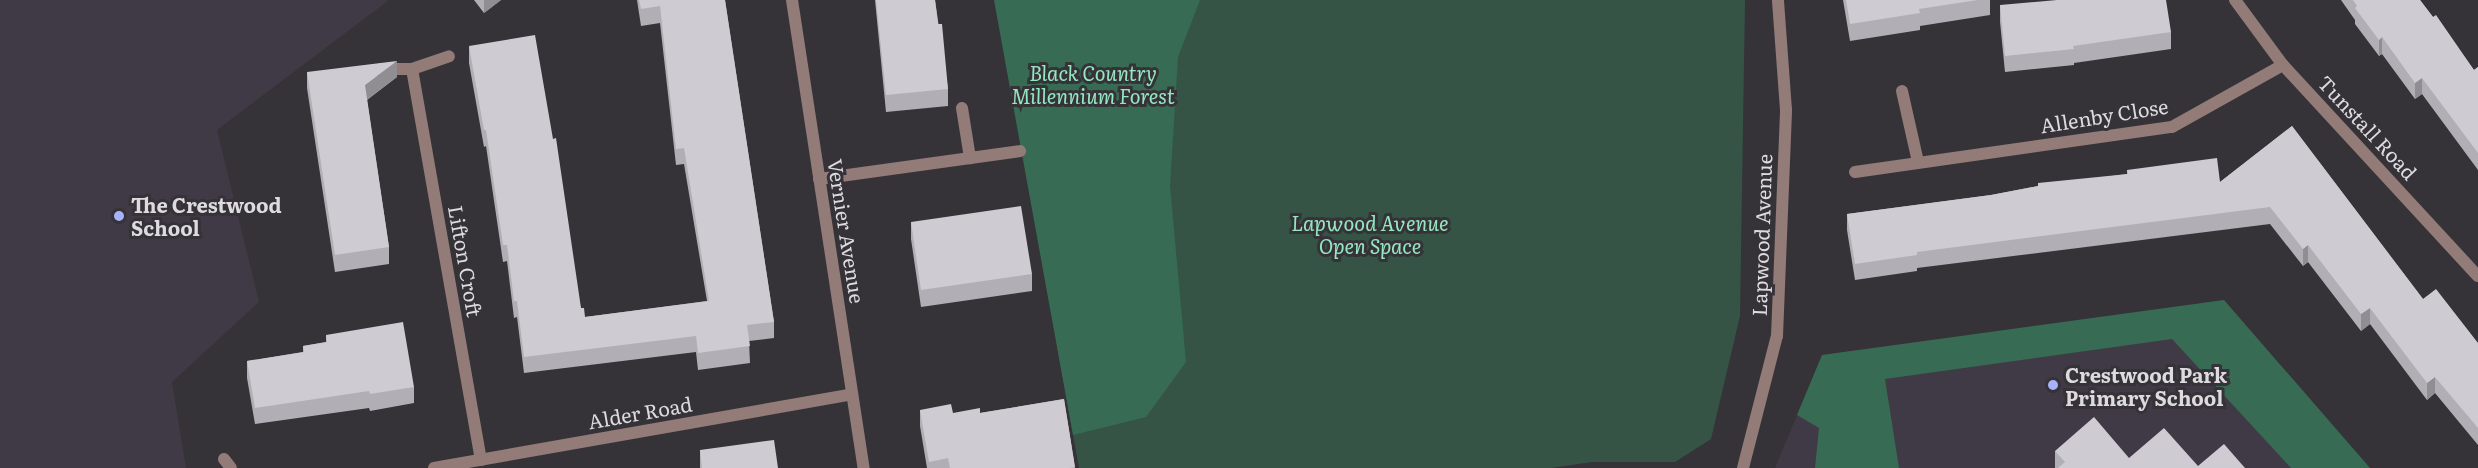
<!DOCTYPE html>
<html>
<head>
<meta charset="utf-8">
<style>
	body { margin:0 }
	#map { position:relative; width:2478px; height:468px; overflow:hidden; background:#353338; font-family:Literata,serif }
	div>[style] { position:absolute }
	[style*='--x'] { left:calc(var(--x)*1px); top:calc(var(--y)*1px); width:calc(var(--w)*1px); rotate:calc(var(--a)*1deg) }
	.built>* { inset:0; background:#3f3a45 }
	.green>* { inset:0; background:#355446 }
	.forest>* { inset:0; background:#376b54 }
	.minor>* { height:12px; margin:-6px; padding:0 6px; transform-origin:6px; border-radius:6px; background:#937b77 }
	.wall>* { inset:0; background:#b1afb5 }
	.shaded-wall>* { inset:0; background:#908e93 }
	.building>* { inset:0; background:#cecbd2 }
	.dots>* { width:16px; height:16px; translate:-50% -50%; box-sizing:border-box; border:3px solid #353338; border-radius:50% }
	span { translate:-50% -50%; white-space:nowrap; text-align:center; line-height:1.15; -webkit-text-stroke:6px #353338; paint-order:stroke }
	.park-label { font-size:20px; color:#95e7c1; font-style:italic }
	.street-label { font-size:20px; color:#dddbdf }
	.poi-label { font-size:20px; color:#dddbdf; font-weight:700 }
	.left { translate:0 -50%; text-align:left }
</style>
</head>
<body>
<div id="map">
	<div class="built">
		<i style="clip-path:polygon(0 0,389px 0,217px 130px,259px 302px,172px 382px,186px 468px,0 468px)"></i>
		<i style="clip-path:polygon(2224px 300px,2370px 468px,1775px 468px,1822px 355px)"></i>
	</div>
	<div class="green">
		<i style="clip-path:polygon(995px 0,1745px 0,1740px 316px,1711px 439px,1675px 462px,1592px 462px,1551px 468px,1079px 468px)"></i>
	</div>
	<div class="forest">
		<i style="clip-path:polygon(994px 0,1200px 0,1178px 57px,1170px 186px,1186px 362px,1146px 417px,1073px 435px)"></i>
		<i style="clip-path:polygon(2224px 300px,2370px 468px,2291px 468px,2172px 339px,1885px 379px,1899px 468px,1815px 468px,1819px 428px,1797px 415px,1822px 355px)"></i>
	</div>
	<div class="minor">
		<i style="--x:792;--y:0;--w:474;--a:81.3"></i>
		<i style="--x:2235;--y:0;--w:81;--a:53.6"></i>
		<i style="--x:2283;--y:65;--w:287;--a:47.3"></i>
		<i style="--x:381;--y:69;--w:31;--a:0"></i>
		<i style="--x:412;--y:69;--w:39;--a:-19"></i>
		<i style="--x:412;--y:69;--w:397;--a:80"></i>
		<i style="--x:1902;--y:91;--w:73;--a:77.3"></i>
		<i style="--x:962;--y:108;--w:51;--a:80.9"></i>
		<i style="--x:1855;--y:172;--w:320;--a:-8.1"></i>
		<i style="--x:2172;--y:127;--w:127;--a:-29.2"></i>
		<i style="--x:819;--y:179;--w:203;--a:-7.9"></i>
		<i style="--x:224;--y:459;--w:11;--a:52"></i>
		<i style="--x:434;--y:468;--w:424;--a:-10"></i>
		<i style="--x:1743;--y:468;--w:136;--a:-75.6"></i>
		<i style="--x:1777;--y:336;--w:226;--a:-87.7"></i>
		<i style="--x:1786;--y:110;--w:110;--a:-94.2"></i>
	</div>
	<div class="wall">
		<i style="clip-path:polygon(474px 0,501px 0,484px 13px)"></i>
		<i style="clip-path:polygon(637px 0,725px 0,774px 322px,774px 338px,749px 341px,750px 363px,698px 370px,696px 352px,524px 373px,517px 317px,514px 318px,507px 261px,503px 262px,486px 146px,484px 147px,469px 63px,469px 46px,585px 317px,707px 301px,684px 164px,676px 165px,660px 23px,641px 26px)"></i>
		<i style="clip-path:polygon(875px 0,935px 0,948px 89px,948px 106px,886px 112px)"></i>
		<i style="clip-path:polygon(1843px 0,1990px 0,1990px 15px,1920px 26px,1920px 30px,1850px 41px)"></i>
		<i style="clip-path:polygon(2341px 0,2420px 0,2433px 17px,2474px 70px,2478px 67px,2478px 170px,2422px 94px,2415px 99px,2382px 54px,2379px 56px,2355px 24px,2355px 20px)"></i>
		<i style="clip-path:polygon(2000px 5px,2171px 32px,2171px 49px,2074px 63px,2074px 65px,2005px 72px,2000px 22px)"></i>
		<i style="clip-path:polygon(307px 72px,397px 77px,367px 100px,389px 247px,389px 264px,335px 272px,307px 88px)"></i>
		<i style="clip-path:polygon(2292px 126px,2423px 299px,2478px 343px,2478px 445px,2435px 393px,2427px 400px,2370px 324px,2361px 331px,2308px 262px,2303px 266px,2270px 224px,1917px 268px,1917px 271px,1855px 280px,1847px 230px,1847px 214px,1991px 195px,2038px 186px,2127px 174px,2127px 170px,2220px 182px)"></i>
		<i style="clip-path:polygon(911px 222px,1032px 274px,1032px 291px,921px 307px,911px 239px)"></i>
		<i style="clip-path:polygon(326px 335px,414px 387px,414px 403px,370px 411px,369px 408px,255px 424px,247px 378px,247px 361px,303px 352px,303px 346px,326px 342px)"></i>
		<i style="clip-path:polygon(1064px 399px,1075px 468px,927px 468px,920px 426px,920px 410px,953px 413px,980px 413px)"></i>
		<i style="clip-path:polygon(700px 450px,778px 468px,700px 468px)"></i>
		<i style="clip-path:polygon(2055px 451px,2198px 466px,2245px 468px,2055px 468px)"></i>
	</div>
	<div class="shaded-wall">
		<i style="clip-path:polygon(484px 0,501px 0,484px 13px)"></i>
		<i style="clip-path:polygon(2382px 37px,2382px 54px,2379px 56px,2379px 40px)"></i>
		<i style="clip-path:polygon(397px 61px,397px 77px,365px 101px,365px 85px)"></i>
		<i style="clip-path:polygon(2422px 78px,2422px 94px,2415px 99px,2415px 83px)"></i>
		<i style="clip-path:polygon(2308px 245px,2308px 262px,2303px 266px,2303px 249px)"></i>
		<i style="clip-path:polygon(2370px 308px,2370px 324px,2361px 331px,2361px 314px)"></i>
		<i style="clip-path:polygon(2435px 377px,2435px 393px,2427px 400px,2427px 383px)"></i>
	</div>
	<div class="building">
		<i style="clip-path:polygon(639px 0,725px 0,774px 322px,747px 325px,750px 346px,698px 353px,696px 336px,524px 357px,517px 301px,514px 301px,507px 245px,503px 245px,486px 130px,484px 130px,469px 46px,535px 35px,553px 139px,556px 138px,581px 308px,584px 308px,585px 317px,709px 301px,684px 148px,676px 149px,660px 6px,641px 9px)"></i>
		<i style="clip-path:polygon(876px 0,935px 0,938px 24px,942px 24px,948px 89px,886px 95px)"></i>
		<i style="clip-path:polygon(1846px 0,1978px 0,1919px 9px,1920px 13px,1850px 24px)"></i>
		<i style="clip-path:polygon(2057px 0,2166px 0,2171px 32px,2073px 46px,2074px 49px,2005px 56px,2000px 5px)"></i>
		<i style="clip-path:polygon(2353px 0,2420px 0,2433px 17px,2436px 15px,2474px 70px,2478px 67px,2478px 153px,2422px 78px,2415px 83px,2382px 37px,2379px 40px,2355px 8px,2357px 6px)"></i>
		<i style="clip-path:polygon(397px 61px,365px 85px,389px 247px,335px 255px,307px 72px)"></i>
		<i style="clip-path:polygon(2292px 126px,2423px 299px,2436px 289px,2478px 343px,2478px 428px,2435px 377px,2427px 383px,2370px 308px,2361px 314px,2308px 245px,2303px 249px,2270px 207px,1917px 252px,1917px 255px,1855px 264px,1847px 214px,1991px 195px,2038px 186px,2038px 183px,2128px 174px,2127px 170px,2217px 158px,2220px 182px)"></i>
		<i style="clip-path:polygon(1021px 206px,1032px 274px,921px 290px,911px 222px)"></i>
		<i style="clip-path:polygon(403px 322px,414px 387px,370px 394px,369px 391px,255px 408px,247px 361px,304px 352px,303px 346px,327px 342px,326px 335px)"></i>
		<i style="clip-path:polygon(1064px 399px,1075px 467px,1070px 468px,950px 468px,948px 458px,929px 462px,920px 410px,951px 404px,953px 413px,980px 408px,980px 413px)"></i>
		<i style="clip-path:polygon(2094px 417px,2129px 458px,2164px 428px,2198px 466px,2224px 444px,2245px 468px,2058px 468px,2065px 462px,2055px 451px)"></i>
		<i style="clip-path:polygon(774px 440px,778px 468px,702px 468px,700px 450px)"></i>
	</div>
	<div class="dots">
		<i style="left:119px;top:216px;background:#a7b1fc"></i>
		<i style="left:2053px;top:385px;background:#a7b1fc"></i>
	</div>
	<div class="park-label">
		<span style="left:1093px;top:84px">Black Country<br>Millennium Forest</span>
		<span style="left:1370px;top:234px">Lapwood Avenue<br>Open Space</span>
	</div>
	<div class="street-label">
		<span style="left:2104px;top:115px;rotate:-9deg">Allenby Close</span>
		<span style="left:2368px;top:127px;rotate:47deg">Tunstall Road</span>
		<span style="left:847px;top:231px;rotate:81deg">Vernier Avenue</span>
		<span style="left:1761px;top:235px;rotate:-88deg">Lapwood Avenue</span>
		<span style="left:466px;top:261px;rotate:80deg">Lifton Croft</span>
		<span style="left:640px;top:412px;rotate:-10deg">Alder Road</span>
	</div>
	<div class="poi-label">
		<span class="left" style="left:131px;top:216px">The Crestwood<br>School</span>
		<span class="left" style="left:2065px;top:386px">Crestwood Park<br>Primary School</span>
	</div>
</div>
</body>
</html>
